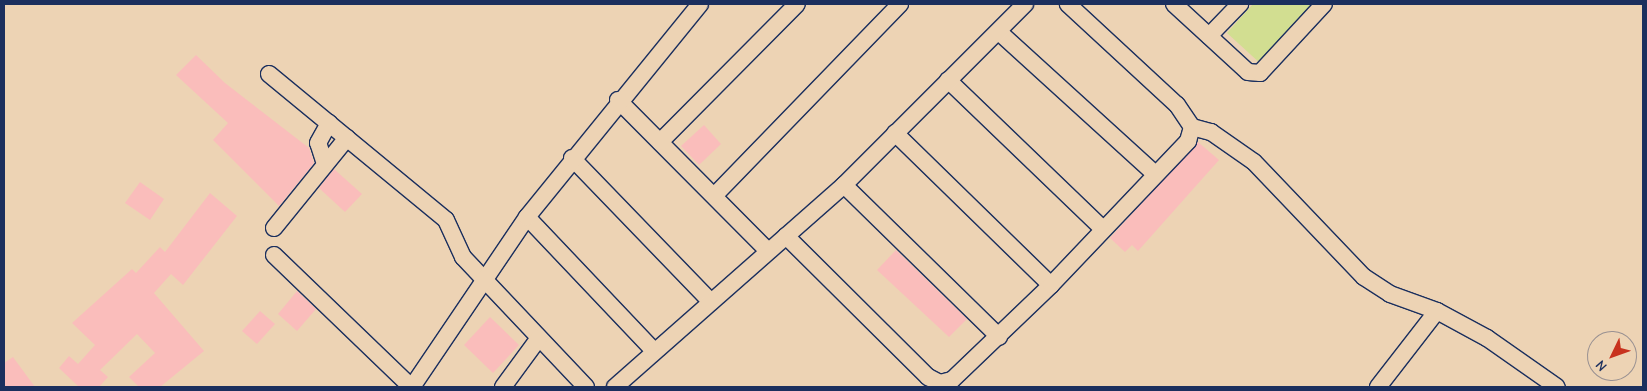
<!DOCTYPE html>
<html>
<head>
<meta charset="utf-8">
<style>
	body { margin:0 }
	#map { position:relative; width:1647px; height:391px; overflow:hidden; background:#edd3b4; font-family:"Comic Neue",sans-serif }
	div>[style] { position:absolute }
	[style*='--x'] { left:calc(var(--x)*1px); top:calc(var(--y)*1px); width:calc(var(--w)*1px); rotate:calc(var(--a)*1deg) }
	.green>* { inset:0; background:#d2de91 }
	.building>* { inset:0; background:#fabdbb }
	.roads { filter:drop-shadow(1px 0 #1b2f5e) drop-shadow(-1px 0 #1b2f5e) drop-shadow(0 1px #1b2f5e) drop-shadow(0 -1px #1b2f5e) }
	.minor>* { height:16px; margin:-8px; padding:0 8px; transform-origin:8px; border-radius:8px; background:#edd3b4 }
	span { translate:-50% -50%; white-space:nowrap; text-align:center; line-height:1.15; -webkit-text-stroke:4px #edd3b4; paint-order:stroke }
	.frame { position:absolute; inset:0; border:5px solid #1b2f5e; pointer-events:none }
	.north { position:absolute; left:1587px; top:331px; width:50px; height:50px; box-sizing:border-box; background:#edd3b4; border:1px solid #999192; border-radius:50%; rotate:228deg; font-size:14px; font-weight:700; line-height:20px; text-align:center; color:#1b2f5e }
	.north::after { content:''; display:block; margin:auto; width:18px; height:22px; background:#c8321e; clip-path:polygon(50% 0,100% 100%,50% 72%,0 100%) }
</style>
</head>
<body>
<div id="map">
	<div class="green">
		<i style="clip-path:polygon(1253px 4px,1317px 4px,1262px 65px,1227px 33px)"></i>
	</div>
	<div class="building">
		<i style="clip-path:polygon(196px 55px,225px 83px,309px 148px,314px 163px,279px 206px,213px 140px,228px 123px,176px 75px)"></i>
		<i style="clip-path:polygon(704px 125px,721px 144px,699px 165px,681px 146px)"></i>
		<i style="clip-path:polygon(1198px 142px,1219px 160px,1138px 251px,1132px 245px,1125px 252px,1110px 238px)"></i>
		<i style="clip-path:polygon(334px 169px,362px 194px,345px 212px,319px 188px)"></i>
		<i style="clip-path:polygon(140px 182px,164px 199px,150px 220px,125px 203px)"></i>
		<i style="clip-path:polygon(210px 193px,237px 216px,183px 285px,171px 274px,154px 293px,204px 351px,160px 387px,139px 387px,129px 377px,155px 353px,137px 334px,100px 370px,108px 377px,99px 387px,79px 387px,59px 368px,69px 356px,78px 364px,95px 345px,72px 323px,132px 269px,136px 273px,160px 247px,165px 252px)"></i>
		<i style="clip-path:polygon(896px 250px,967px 319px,949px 337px,877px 270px)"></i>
		<i style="clip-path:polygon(297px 291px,316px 309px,297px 331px,278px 314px)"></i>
		<i style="clip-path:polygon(260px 311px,275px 324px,257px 344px,242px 331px)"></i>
		<i style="clip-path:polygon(490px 317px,519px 345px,493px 373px,464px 345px)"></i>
		<i style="clip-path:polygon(13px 357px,35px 387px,4px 387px,4px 363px)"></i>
	</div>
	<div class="roads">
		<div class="minor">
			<i style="--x:1174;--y:4;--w:100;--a:42.6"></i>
			<i style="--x:1248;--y:72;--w:12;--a:5"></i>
			<i style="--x:1260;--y:73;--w:94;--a:-47.2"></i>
			<i style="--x:999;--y:32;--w:211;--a:42.3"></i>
			<i style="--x:1209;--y:36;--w:45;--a:-45.9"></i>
			<i style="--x:269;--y:74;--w:229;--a:39.5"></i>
			<i style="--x:446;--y:220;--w:41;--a:65.3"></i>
			<i style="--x:463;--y:257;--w:179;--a:46.6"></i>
			<i style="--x:948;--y:80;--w:215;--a:43.9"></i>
			<i style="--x:618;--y:100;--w:211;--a:45.2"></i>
			<i style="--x:1192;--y:127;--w:20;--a:15"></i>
			<i style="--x:1211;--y:132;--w:52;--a:34.9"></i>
			<i style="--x:1254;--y:162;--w:159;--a:46.3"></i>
			<i style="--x:1364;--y:277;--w:31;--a:33"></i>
			<i style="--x:1390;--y:294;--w:50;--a:19.9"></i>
			<i style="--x:1437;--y:311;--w:57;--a:28.4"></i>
			<i style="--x:1487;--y:338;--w:85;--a:35"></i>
			<i style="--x:895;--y:133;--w:218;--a:44.3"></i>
			<i style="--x:660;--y:142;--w:194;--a:-45.2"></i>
			<i style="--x:572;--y:158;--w:199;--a:46"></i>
			<i style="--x:325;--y:164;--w:22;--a:-108"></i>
			<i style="--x:318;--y:143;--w:23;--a:-61"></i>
			<i style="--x:844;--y:185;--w:217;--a:44.4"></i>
			<i style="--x:715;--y:195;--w:266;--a:-45.9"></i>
			<i style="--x:527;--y:217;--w:185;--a:46.5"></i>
			<i style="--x:274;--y:228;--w:116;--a:-51"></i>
			<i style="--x:786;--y:236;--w:200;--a:44.8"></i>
			<i style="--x:928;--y:377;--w:13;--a:27"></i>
			<i style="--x:940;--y:383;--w:12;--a:-14"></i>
			<i style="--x:952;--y:380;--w:137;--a:-43.8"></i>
			<i style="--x:1051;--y:285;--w:199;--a:-46.4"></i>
			<i style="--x:1188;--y:141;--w:15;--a:-74"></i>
			<i style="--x:1192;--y:127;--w:27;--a:-124"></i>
			<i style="--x:1177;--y:105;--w:149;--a:-137.2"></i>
			<i style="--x:274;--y:255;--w:190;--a:43.9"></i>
			<i style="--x:412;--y:387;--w:205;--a:-55.9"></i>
			<i style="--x:527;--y:217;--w:274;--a:-50.9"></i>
			<i style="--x:503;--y:387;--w:61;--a:-53.7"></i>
			<i style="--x:615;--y:387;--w:305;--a:-41.4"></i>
			<i style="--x:844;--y:185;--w:256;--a:-45"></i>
			<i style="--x:1378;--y:387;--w:96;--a:-52.2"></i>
		</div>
	</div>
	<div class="frame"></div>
	<div class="north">N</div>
</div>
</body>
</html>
